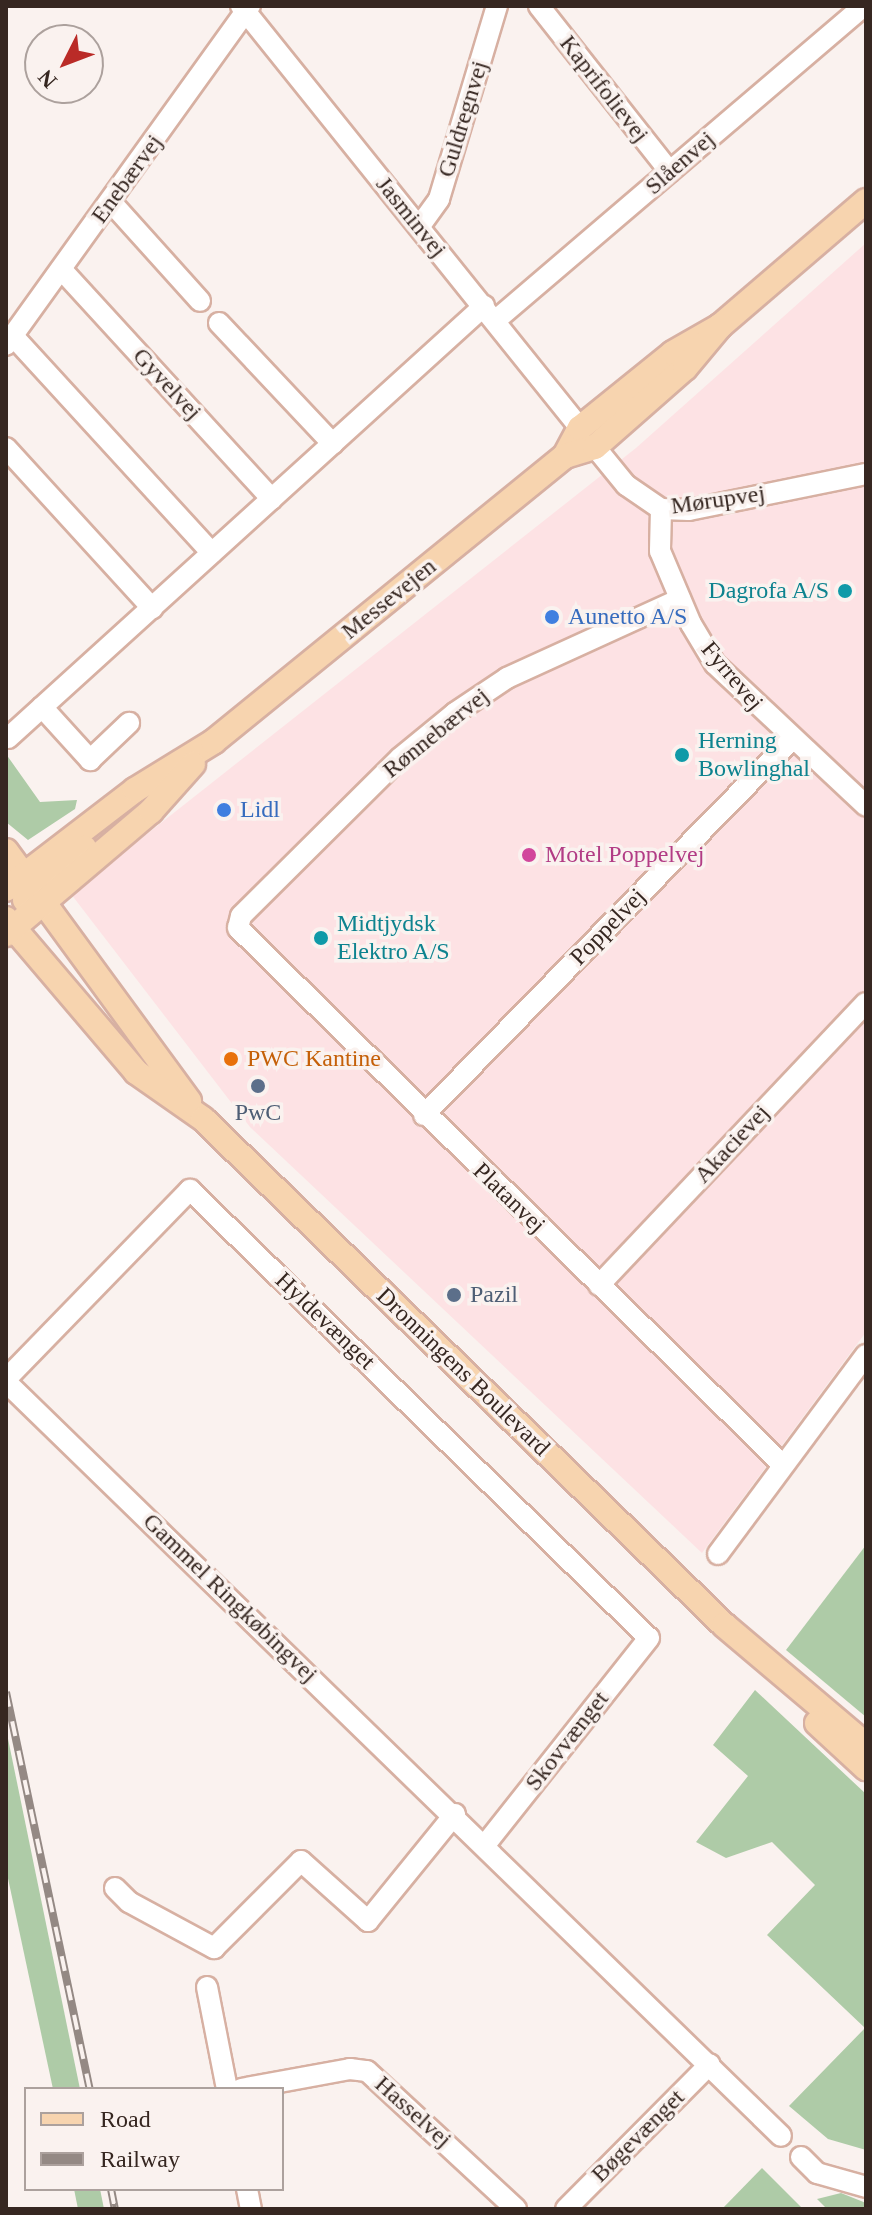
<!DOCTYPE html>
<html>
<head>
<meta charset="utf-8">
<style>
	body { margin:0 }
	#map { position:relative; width:872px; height:2215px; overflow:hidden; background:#faf2ef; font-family:"Times New Roman",serif }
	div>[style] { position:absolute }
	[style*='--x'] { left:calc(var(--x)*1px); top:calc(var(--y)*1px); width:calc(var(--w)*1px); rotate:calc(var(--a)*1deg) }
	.industrial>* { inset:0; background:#fde2e4 }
	.forest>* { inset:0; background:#aecba7 }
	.roads { filter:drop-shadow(2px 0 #d7b0a2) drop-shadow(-2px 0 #d7b0a2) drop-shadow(0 2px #d7b0a2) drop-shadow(0 -2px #d7b0a2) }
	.minor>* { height:20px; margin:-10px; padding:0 10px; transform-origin:10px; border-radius:10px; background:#fff }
	.major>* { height:24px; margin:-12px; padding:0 12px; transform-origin:12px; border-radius:12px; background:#f7d4af }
	.rail>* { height:8px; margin-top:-4px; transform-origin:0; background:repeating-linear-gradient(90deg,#faf2ef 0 15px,#948984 0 30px); box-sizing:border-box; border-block:2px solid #948984 }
	.dots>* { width:22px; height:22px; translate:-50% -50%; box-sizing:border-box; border:4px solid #faf2ef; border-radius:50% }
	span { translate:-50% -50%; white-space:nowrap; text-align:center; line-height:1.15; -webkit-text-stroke:7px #faf2ef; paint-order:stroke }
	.street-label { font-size:24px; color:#362721 }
	.culture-label { font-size:24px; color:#0d838f }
	.right { translate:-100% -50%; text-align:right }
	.left { translate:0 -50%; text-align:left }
	.shop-label { font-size:24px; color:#366cbe }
	.hotel-label { font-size:24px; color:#b23c85 }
	.food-label { font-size:24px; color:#c56008 }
	.service-label { font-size:24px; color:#4e5e75 }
	.frame { position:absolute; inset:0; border:8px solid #362721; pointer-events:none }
	.legend { position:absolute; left:24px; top:2087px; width:260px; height:104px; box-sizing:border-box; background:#faf2ef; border:2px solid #aca19d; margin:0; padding:10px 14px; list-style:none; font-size:24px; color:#362721 }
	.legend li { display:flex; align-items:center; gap:16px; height:40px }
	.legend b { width:40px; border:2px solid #aca19d }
	.north { position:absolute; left:24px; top:24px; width:80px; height:80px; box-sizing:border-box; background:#faf2ef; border:2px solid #aca19d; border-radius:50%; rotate:228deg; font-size:22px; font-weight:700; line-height:32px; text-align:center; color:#362721 }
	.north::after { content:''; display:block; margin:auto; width:28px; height:36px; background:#ba2b27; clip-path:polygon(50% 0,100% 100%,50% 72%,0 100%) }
</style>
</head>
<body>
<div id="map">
	<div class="industrial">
		<i style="clip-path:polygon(866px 243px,866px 1332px,702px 1553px,250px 1127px,71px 894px,636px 448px)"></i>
	</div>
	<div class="forest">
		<i style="clip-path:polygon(6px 754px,40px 802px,77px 800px,75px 809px,28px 840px,6px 822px)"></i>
		<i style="clip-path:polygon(866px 1545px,866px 1717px,786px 1650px)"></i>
		<i style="clip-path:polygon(755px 1690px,866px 1794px,866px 2150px,828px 2139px,789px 2106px,865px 2028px,767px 1935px,815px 1885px,772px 1842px,726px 1858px,696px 1842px,748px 1776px,713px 1745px)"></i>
		<i style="clip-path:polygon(6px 1729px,80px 2089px,53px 2089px,6px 1869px)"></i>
		<i style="clip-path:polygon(762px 2168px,803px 2209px,722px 2209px)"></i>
		<i style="clip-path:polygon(74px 2189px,100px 2189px,104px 2209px,78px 2209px)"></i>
		<i style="clip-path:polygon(841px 2193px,866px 2203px,866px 2209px,827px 2209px,817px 2199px)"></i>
	</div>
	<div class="roads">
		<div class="minor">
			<i style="--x:241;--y:6;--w:541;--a:51.22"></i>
			<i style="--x:539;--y:6;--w:211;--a:51.7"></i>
			<i style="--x:111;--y:202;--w:133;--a:48"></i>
			<i style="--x:419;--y:227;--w:34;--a:-54"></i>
			<i style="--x:439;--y:199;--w:202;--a:-73.3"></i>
			<i style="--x:61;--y:269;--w:312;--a:47.5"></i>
			<i style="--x:496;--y:320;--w:483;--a:-40.5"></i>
			<i style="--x:219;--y:323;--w:166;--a:46.7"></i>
			<i style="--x:13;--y:336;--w:294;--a:47.5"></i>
			<i style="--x:6;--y:345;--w:418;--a:-54.3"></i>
			<i style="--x:595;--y:447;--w:49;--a:50.8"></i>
			<i style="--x:626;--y:485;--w:42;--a:34.4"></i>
			<i style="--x:661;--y:509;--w:28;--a:2"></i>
			<i style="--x:689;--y:510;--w:181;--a:-11.5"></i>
			<i style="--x:6;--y:448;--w:217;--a:47.6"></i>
			<i style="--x:661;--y:509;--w:42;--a:91.4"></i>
			<i style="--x:660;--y:551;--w:79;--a:67"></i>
			<i style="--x:691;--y:624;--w:47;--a:59"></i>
			<i style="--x:715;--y:664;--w:207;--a:43.2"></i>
			<i style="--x:680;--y:599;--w:190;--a:155.5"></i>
			<i style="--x:507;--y:678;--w:63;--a:146.1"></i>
			<i style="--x:455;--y:713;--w:71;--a:140.7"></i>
			<i style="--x:400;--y:758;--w:224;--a:135.2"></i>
			<i style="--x:241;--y:916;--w:12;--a:104"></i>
			<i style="--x:238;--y:928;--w:765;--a:44.58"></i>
			<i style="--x:42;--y:707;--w:72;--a:47.8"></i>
			<i style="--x:90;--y:760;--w:54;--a:-43.5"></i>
			<i style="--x:8;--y:738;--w:643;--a:-42.23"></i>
			<i style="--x:424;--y:1115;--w:525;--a:-45.62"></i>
			<i style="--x:599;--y:1285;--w:388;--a:-46.6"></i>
			<i style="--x:6;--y:1379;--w:264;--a:-45.8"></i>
			<i style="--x:190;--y:1190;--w:641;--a:44.31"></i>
			<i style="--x:649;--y:1638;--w:264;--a:128.4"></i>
			<i style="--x:6;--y:1382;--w:1081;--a:44.21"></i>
			<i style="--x:718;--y:1554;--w:248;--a:-53.4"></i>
			<i style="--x:115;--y:1888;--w:20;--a:45"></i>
			<i style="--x:129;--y:1902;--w:97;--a:28.4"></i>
			<i style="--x:214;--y:1948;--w:123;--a:-45"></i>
			<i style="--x:301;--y:1861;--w:90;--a:41.8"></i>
			<i style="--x:368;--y:1921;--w:138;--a:-50.9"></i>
			<i style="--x:207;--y:1987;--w:104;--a:78.9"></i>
			<i style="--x:241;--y:2089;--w:111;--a:-10.4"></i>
			<i style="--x:350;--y:2069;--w:17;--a:7"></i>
			<i style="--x:367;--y:2071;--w:203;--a:42.8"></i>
			<i style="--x:801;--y:2157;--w:23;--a:45"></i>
			<i style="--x:817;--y:2173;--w:51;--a:15.9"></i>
			<i style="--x:247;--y:2189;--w:20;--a:79"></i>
			<i style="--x:566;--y:2209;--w:204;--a:-45.2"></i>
		</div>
		<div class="major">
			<i style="--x:565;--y:456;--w:32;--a:-62"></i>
			<i style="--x:580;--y:428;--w:119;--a:-38.9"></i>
			<i style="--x:673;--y:353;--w:54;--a:-29.9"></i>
			<i style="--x:720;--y:326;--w:192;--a:-40.6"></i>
			<i style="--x:6;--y:851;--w:310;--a:53.8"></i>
			<i style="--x:6;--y:889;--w:163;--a:-37.5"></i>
			<i style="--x:135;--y:790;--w:92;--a:-31.6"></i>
			<i style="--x:213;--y:742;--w:454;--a:-39.1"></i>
			<i style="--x:565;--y:456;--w:31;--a:-17"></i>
			<i style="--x:595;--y:447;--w:120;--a:-41.3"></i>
			<i style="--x:685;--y:368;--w:55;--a:-50.2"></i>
			<i style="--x:25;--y:900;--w:79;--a:-41.4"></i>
			<i style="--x:6;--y:919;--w:201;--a:49.6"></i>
			<i style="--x:136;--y:1072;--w:82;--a:35"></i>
			<i style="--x:203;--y:1119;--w:726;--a:44.16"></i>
			<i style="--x:724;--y:1625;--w:186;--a:40.2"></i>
			<i style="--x:6;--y:934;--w:190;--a:-40.3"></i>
			<i style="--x:151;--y:811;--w:63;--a:-48.2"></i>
			<i style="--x:817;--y:1723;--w:67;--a:42.6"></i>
		</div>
	</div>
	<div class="rail">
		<i style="--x:6;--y:1692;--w:406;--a:78.1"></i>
		<i style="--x:111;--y:2189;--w:20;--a:79"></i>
	</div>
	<div class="dots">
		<i style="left:845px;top:591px;background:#0f9aa8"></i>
		<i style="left:552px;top:617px;background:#3f7fe0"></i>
		<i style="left:682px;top:755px;background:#0f9aa8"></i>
		<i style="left:224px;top:810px;background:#3f7fe0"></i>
		<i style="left:529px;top:855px;background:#d1479c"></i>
		<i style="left:321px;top:938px;background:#0f9aa8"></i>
		<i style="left:231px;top:1059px;background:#e8710a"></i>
		<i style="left:258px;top:1086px;background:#5c6f8a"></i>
		<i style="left:454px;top:1295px;background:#5c6f8a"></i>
	</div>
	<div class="street-label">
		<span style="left:604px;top:89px;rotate:52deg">Kaprifolievej</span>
		<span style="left:463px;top:119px;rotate:-73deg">Guldregnvej</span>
		<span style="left:680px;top:163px;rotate:-41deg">Slåenvej</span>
		<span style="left:127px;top:179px;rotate:-54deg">Enebærvej</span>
		<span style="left:411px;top:217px;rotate:51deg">Jasminvej</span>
		<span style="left:167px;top:384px;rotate:47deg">Gyvelvej</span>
		<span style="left:718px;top:500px;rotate:-8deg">Mørupvej</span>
		<span style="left:389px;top:599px;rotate:-39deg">Messevejen</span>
		<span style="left:732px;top:676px;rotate:50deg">Fyrrevej</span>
		<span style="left:436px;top:733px;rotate:-39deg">Rønnebærvej</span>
		<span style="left:608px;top:927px;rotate:-46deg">Poppelvej</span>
		<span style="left:732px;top:1144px;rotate:-47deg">Akacievej</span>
		<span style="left:509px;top:1198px;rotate:44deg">Platanvej</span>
		<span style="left:325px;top:1321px;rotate:44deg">Hyldevænget</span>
		<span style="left:463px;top:1372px;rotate:44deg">Dronningens Boulevard</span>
		<span style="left:230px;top:1598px;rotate:44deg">Gammel Ringkøbingvej</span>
		<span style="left:567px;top:1741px;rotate:-52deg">Skovvænget</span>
		<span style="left:413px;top:2112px;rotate:42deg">Hasselvej</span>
		<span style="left:638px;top:2136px;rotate:-45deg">Bøgevænget</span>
	</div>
	<div class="culture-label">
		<span class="right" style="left:829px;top:591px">Dagrofa A/S</span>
		<span class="left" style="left:698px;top:755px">Herning<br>Bowlinghal</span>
		<span class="left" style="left:337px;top:938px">Midtjydsk<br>Elektro A/S</span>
	</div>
	<div class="shop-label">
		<span class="left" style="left:568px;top:617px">Aunetto A/S</span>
		<span class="left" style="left:240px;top:810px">Lidl</span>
	</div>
	<div class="hotel-label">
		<span class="left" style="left:545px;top:855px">Motel Poppelvej</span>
	</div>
	<div class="food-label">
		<span class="left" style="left:247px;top:1059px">PWC Kantine</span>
	</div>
	<div class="service-label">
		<span style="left:258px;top:1113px">PwC</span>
		<span class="left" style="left:470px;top:1295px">Pazil</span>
	</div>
	<div class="frame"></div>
	<ul class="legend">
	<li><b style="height:10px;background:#f7d4af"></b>Road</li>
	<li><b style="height:10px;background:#948984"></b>Railway</li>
	</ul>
	<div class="north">N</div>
</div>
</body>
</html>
